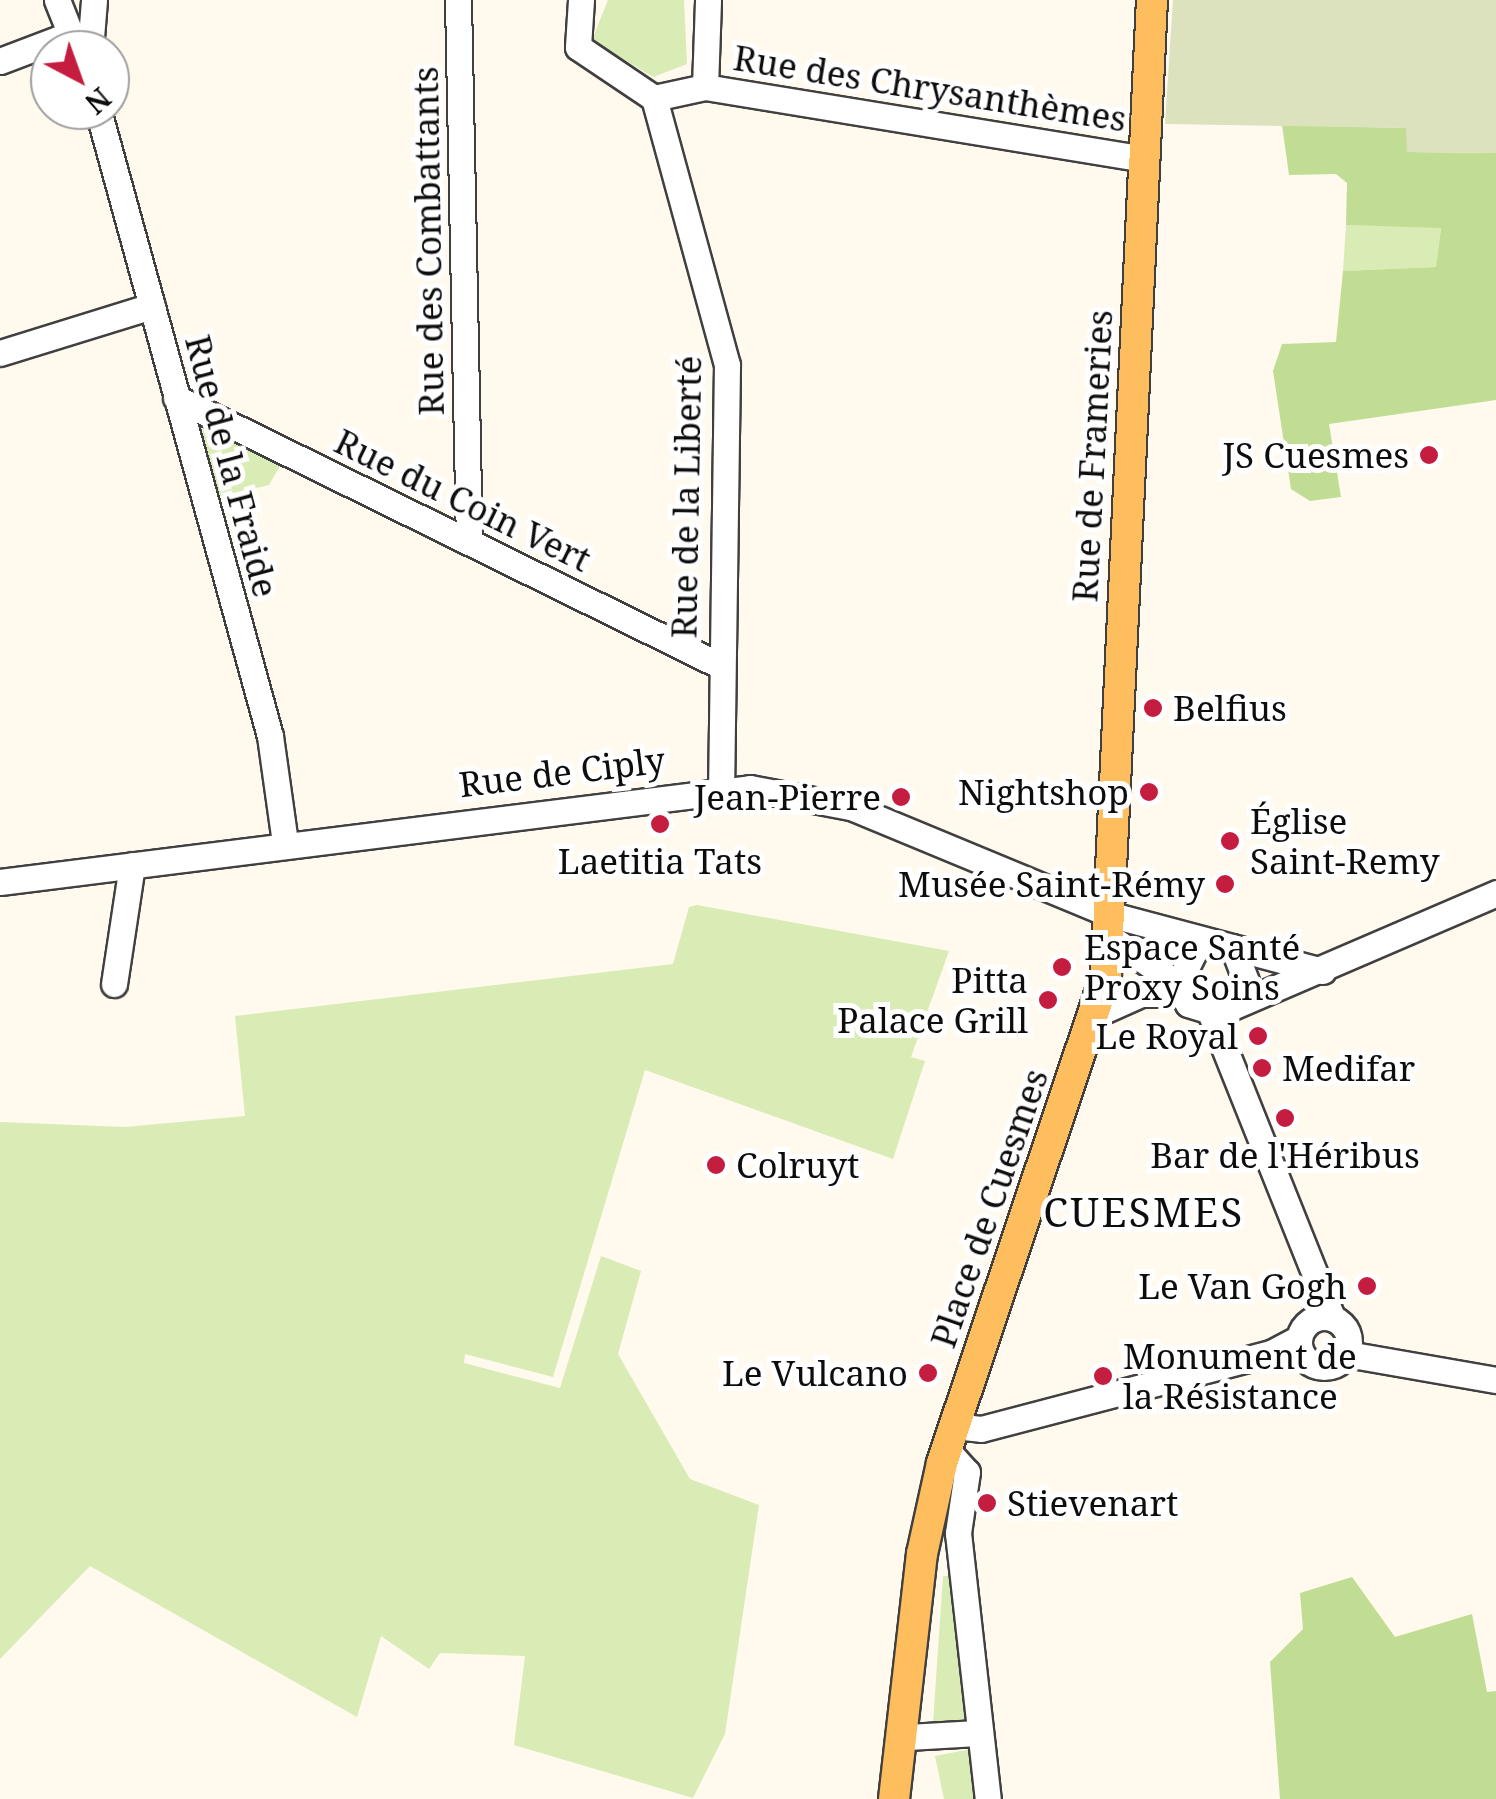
<!DOCTYPE html>
<html>
<head>
<meta charset="utf-8">
<style>
	body { margin:0 }
	#map { position:relative; width:1496px; height:1799px; overflow:hidden; background:#fff9ee; font-family:"Noto Serif",serif }
	div>[style] { position:absolute }
	[style*='--x'] { left:calc(var(--x)*1px); top:calc(var(--y)*1px); width:calc(var(--w)*1px); rotate:calc(var(--a)*1deg) }
	.green>* { inset:0; background:#daecb5 }
	.forest>* { inset:0; background:#c0dd93 }
	.cemetery>* { inset:0; background:#dce2bd }
	.roads { filter:drop-shadow(2px 0 #404040) drop-shadow(-2px 0 #404040) drop-shadow(0 2px #404040) drop-shadow(0 -2px #404040) }
	.minor>* { height:25px; margin:-12.5px; padding:0 12.5px; transform-origin:12.5px; border-radius:12.5px; background:#fff }
	.minor>.ring { margin:-12.5px; padding:0; box-sizing:content-box; background:none; border:25px solid #fff; border-radius:50% }
	.major>* { height:30px; margin:-15px; padding:0 15px; transform-origin:15px; border-radius:15px; background:#ffbe5e }
	.dots>* { width:28px; height:28px; translate:-50% -50%; box-sizing:border-box; border:5px solid #fff; border-radius:50% }
	span { translate:-50% -50%; white-space:nowrap; text-align:center; line-height:1.15; -webkit-text-stroke:10px #fff; paint-order:stroke }
	.street-label { font-size:35px; color:#0d0d0d }
	.poi-label { font-size:35px; color:#0d0d0d }
	.right { translate:-100% -50%; text-align:right }
	.left { translate:0 -50%; text-align:left }
	.quarter-label { font-size:40px; color:#0d0d0d; letter-spacing:2.5px }
	.north { position:absolute; left:30px; top:30px; width:100px; height:100px; box-sizing:border-box; background:#fff; border:2px solid #9e9e9e; border-radius:50%; rotate:139deg; font-size:28px; font-weight:700; line-height:40px; text-align:center; color:#0d0d0d }
	.north::after { content:''; display:block; margin:auto; width:35px; height:45px; background:#c51d40; clip-path:polygon(50% 0,100% 100%,50% 72%,0 100%) }
</style>
</head>
<body>
<div id="map">
	<div class="green">
		<i style="clip-path:polygon(608px 0,684px 0,687px 64px,653px 77px,592px 40px)"></i>
		<i style="clip-path:polygon(1346px 225px,1441px 227px,1436px 267px,1343px 271px)"></i>
		<i style="clip-path:polygon(209px 423px,283px 461px,269px 485px,217px 497px,200px 434px)"></i>
		<i style="clip-path:polygon(697px 905px,949px 951px,911px 1057px,925px 1061px,893px 1159px,645px 1070px,553px 1377px,465px 1354px,464px 1363px,560px 1388px,601px 1256px,641px 1271px,618px 1354px,690px 1479px,759px 1505px,725px 1734px,693px 1798px,514px 1745px,525px 1656px,440px 1653px,429px 1669px,381px 1636px,357px 1717px,90px 1566px,0 1659px,0 1122px,125px 1127px,245px 1116px,235px 1016px,673px 964px,689px 907px)"></i>
		<i style="clip-path:polygon(943px 1576px,953px 1576px,970px 1724px,933px 1723px)"></i>
		<i style="clip-path:polygon(971px 1749px,977px 1799px,944px 1799px,935px 1756px)"></i>
	</div>
	<div class="forest">
		<i style="clip-path:polygon(1282px 125px,1407px 128px,1408px 152px,1496px 153px,1496px 400px,1329px 424px,1341px 497px,1310px 501px,1291px 489px,1273px 371px,1282px 344px,1336px 342px,1343px 271px,1436px 267px,1441px 228px,1346px 225px,1347px 183px,1336px 174px,1289px 175px)"></i>
		<i style="clip-path:polygon(1352px 1577px,1395px 1637px,1472px 1614px,1487px 1692px,1496px 1691px,1496px 1799px,1280px 1799px,1270px 1662px,1303px 1629px,1300px 1593px)"></i>
	</div>
	<div class="cemetery">
		<i style="clip-path:polygon(1173px 0,1496px 0,1496px 153px,1407px 152px,1406px 128px,1165px 124px)"></i>
	</div>
	<div class="roads">
		<div class="minor">
			<i style="--x:57;--y:0;--w:54;--a:68.2"></i>
			<i style="--x:458;--y:0;--w:541;--a:88.84"></i>
			<i style="--x:581;--y:0;--w:47;--a:93.7"></i>
			<i style="--x:578;--y:47;--w:92;--a:33.9"></i>
			<i style="--x:654;--y:98;--w:52;--a:-12.2"></i>
			<i style="--x:705;--y:87;--w:445;--a:9.3"></i>
			<i style="--x:90;--y:50;--w:50;--a:-85.4"></i>
			<i style="--x:0;--y:61;--w:76;--a:-20.8"></i>
			<i style="--x:705;--y:87;--w:87;--a:-88"></i>
			<i style="--x:654;--y:98;--w:277;--a:74.7"></i>
			<i style="--x:727;--y:365;--w:422;--a:90.8"></i>
			<i style="--x:98;--y:110;--w:649;--a:74.64"></i>
			<i style="--x:270;--y:736;--w:108;--a:82"></i>
			<i style="--x:0;--y:353;--w:159;--a:-17.2"></i>
			<i style="--x:176;--y:398;--w:605;--a:26.18"></i>
			<i style="--x:0;--y:882;--w:756;--a:-7.14"></i>
			<i style="--x:750;--y:788;--w:103;--a:10.7"></i>
			<i style="--x:851;--y:807;--w:282;--a:22.5"></i>
			<i style="--x:1112;--y:915;--w:218;--a:14.9"></i>
			<i style="--x:1111;--y:938;--w:81;--a:34.5"></i>
			<i style="--x:1200;--y:940;--w:49;--a:116.6"></i>
			<i style="--x:1178;--y:984;--w:22;--a:63"></i>
			<i style="--x:1188;--y:1004;--w:31;--a:17"></i>
			<i style="--x:1218;--y:1013;--w:303;--a:-23.3"></i>
			<i style="--x:114;--y:984;--w:120;--a:-81.4"></i>
			<i style="--x:1233;--y:1006;--w:28;--a:-63"></i>
			<i style="--x:1246;--y:981;--w:36;--a:-111"></i>
			<i style="--x:1210;--y:1012;--w:328;--a:68.2"></i>
			<i style="--x:1096;--y:1014;--w:49;--a:-24"></i>
			<i style="--x:1141;--y:994;--w:40;--a:0"></i>
			<i class="ring" style="left:1299px;top:1317px;width:25px;height:25px"></i>
			<i style="--x:1347;--y:1354;--w:151;--a:9.9"></i>
			<i style="--x:953;--y:1426;--w:28;--a:6"></i>
			<i style="--x:981;--y:1429;--w:300;--a:-14.7"></i>
			<i style="--x:1271;--y:1353;--w:32;--a:-28"></i>
			<i style="--x:946;--y:1449;--w:31;--a:48"></i>
			<i style="--x:967;--y:1472;--w:62;--a:98.4"></i>
			<i style="--x:958;--y:1533;--w:268;--a:83.6"></i>
			<i style="--x:907;--y:1737;--w:71;--a:-3.2"></i>
		</div>
		<div class="major">
			<i style="--x:894;--y:1799;--w:247;--a:-83.5"></i>
			<i style="--x:922;--y:1554;--w:93;--a:-77.6"></i>
			<i style="--x:942;--y:1463;--w:515;--a:-71.42"></i>
			<i style="--x:1106;--y:975;--w:976;--a:-87.3"></i>
		</div>
	</div>
	<div class="dots">
		<i style="left:1429px;top:455px;background:#c51d40"></i>
		<i style="left:1153px;top:708px;background:#c51d40"></i>
		<i style="left:1149px;top:792px;background:#c51d40"></i>
		<i style="left:901px;top:797px;background:#c51d40"></i>
		<i style="left:660px;top:824px;background:#c51d40"></i>
		<i style="left:1230px;top:841px;background:#c51d40"></i>
		<i style="left:1225px;top:884px;background:#c51d40"></i>
		<i style="left:1062px;top:967px;background:#c51d40"></i>
		<i style="left:1048px;top:1000px;background:#c51d40"></i>
		<i style="left:1258px;top:1036px;background:#c51d40"></i>
		<i style="left:1262px;top:1068px;background:#c51d40"></i>
		<i style="left:1285px;top:1118px;background:#c51d40"></i>
		<i style="left:716px;top:1165px;background:#c51d40"></i>
		<i style="left:1367px;top:1286px;background:#c51d40"></i>
		<i style="left:928px;top:1373px;background:#c51d40"></i>
		<i style="left:1103px;top:1376px;background:#c51d40"></i>
		<i style="left:987px;top:1503px;background:#c51d40"></i>
	</div>
	<div class="street-label">
		<span style="left:930px;top:88px;rotate:9deg">Rue des Chrysanthèmes</span>
		<span style="left:428px;top:241px;rotate:-91deg">Rue des Combattants</span>
		<span style="left:1092px;top:456px;rotate:-87deg">Rue de Frameries</span>
		<span style="left:232px;top:466px;rotate:75deg">Rue de la Fraide</span>
		<span style="left:686px;top:497px;rotate:-89deg">Rue de la Liberté</span>
		<span style="left:463px;top:500px;rotate:26deg">Rue du Coin Vert</span>
		<span style="left:562px;top:772px;rotate:-7deg">Rue de Ciply</span>
		<span style="left:989px;top:1208px;rotate:-71deg">Place de Cuesmes</span>
	</div>
	<div class="poi-label">
		<span class="right" style="left:1409px;top:455px">JS Cuesmes</span>
		<span class="left" style="left:1173px;top:708px">Belfius</span>
		<span class="right" style="left:1129px;top:792px">Nightshop</span>
		<span class="right" style="left:881px;top:797px">Jean-Pierre</span>
		<span class="left" style="left:1250px;top:841px">Église<br>Saint-Remy</span>
		<span style="left:660px;top:861px">Laetitia Tats</span>
		<span class="right" style="left:1205px;top:884px">Musée Saint-Rémy</span>
		<span class="left" style="left:1084px;top:967px">Espace Santé<br>Proxy Soins</span>
		<span class="right" style="left:1028px;top:1000px">Pitta<br>Palace Grill</span>
		<span class="right" style="left:1238px;top:1036px">Le Royal</span>
		<span class="left" style="left:1282px;top:1068px">Medifar</span>
		<span style="left:1285px;top:1155px">Bar de l'Héribus</span>
		<span class="left" style="left:736px;top:1165px">Colruyt</span>
		<span class="right" style="left:1347px;top:1286px">Le Van Gogh</span>
		<span class="left" style="left:1123px;top:1376px">Monument de<br>la Résistance</span>
		<span class="right" style="left:908px;top:1373px">Le Vulcano</span>
		<span class="left" style="left:1007px;top:1503px">Stievenart</span>
	</div>
	<div class="quarter-label">
		<span style="left:1144px;top:1212px">CUESMES</span>
	</div>
	<div class="north">N</div>
</div>
</body>
</html>
